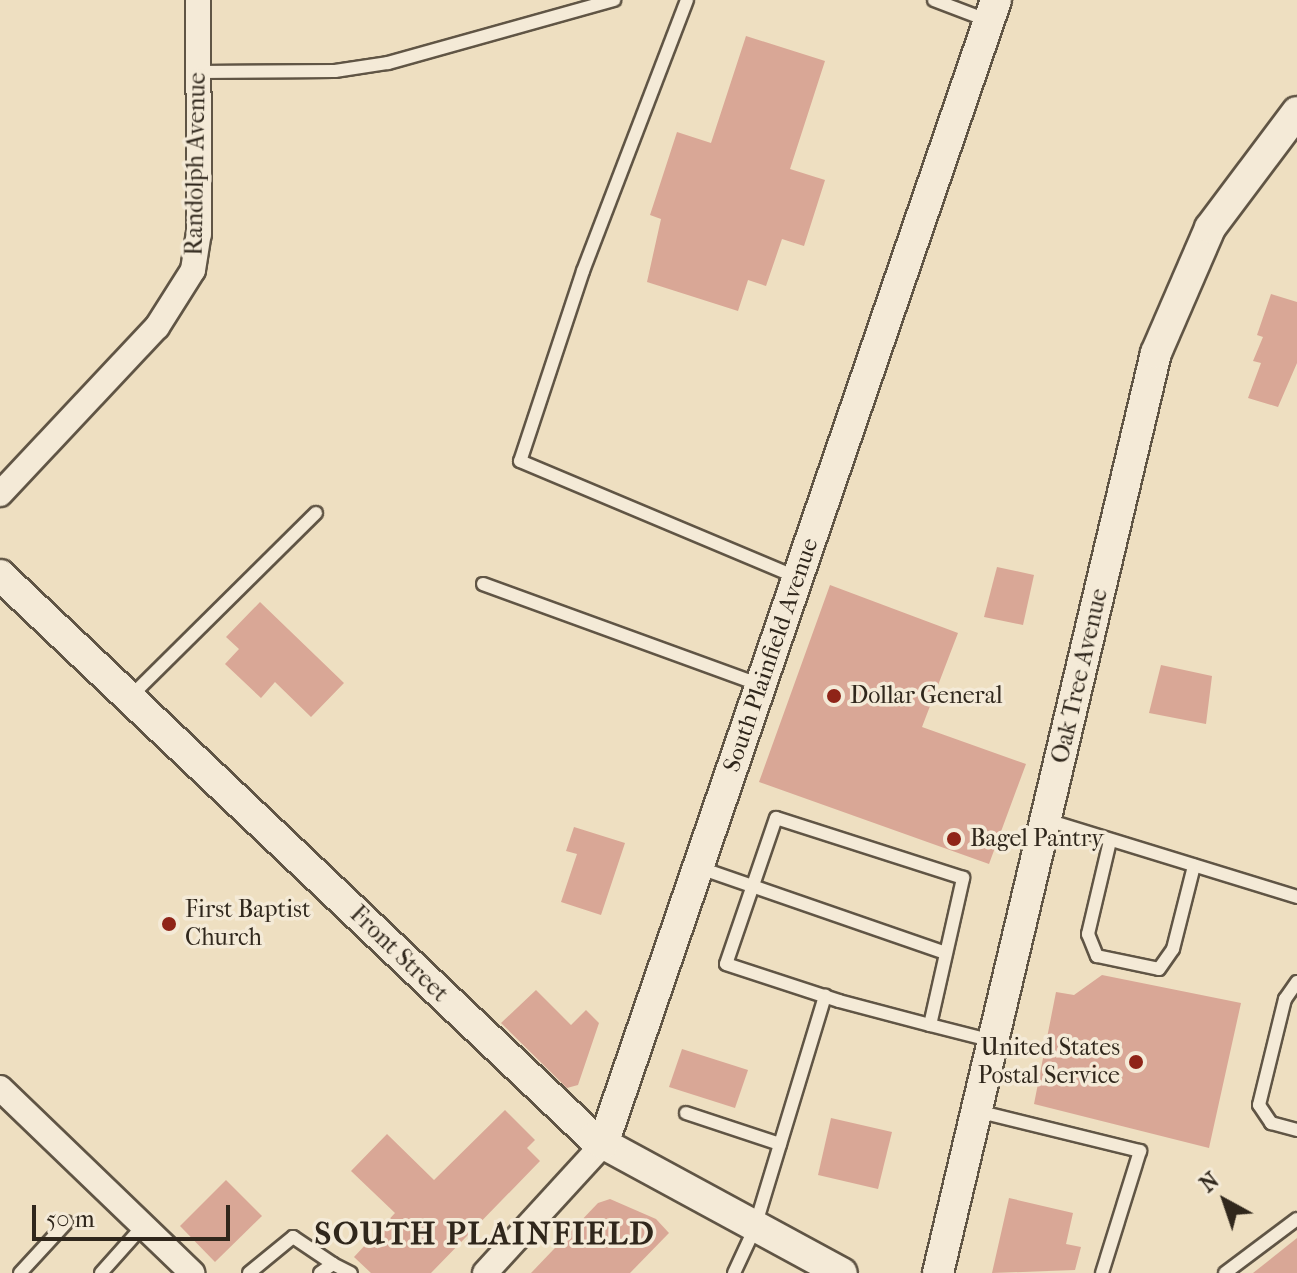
<!DOCTYPE html>
<html>
<head>
<meta charset="utf-8">
<style>
	body { margin:0 }
	#map { position:relative; width:1297px; height:1273px; overflow:hidden; background:#eedfc1; font-family:"IM FELL French Canon",serif }
	div>[style] { position:absolute }
	[style*='--x'] { left:calc(var(--x)*1px); top:calc(var(--y)*1px); width:calc(var(--w)*1px); rotate:calc(var(--a)*1deg) }
	.building>* { inset:0; background:#d9a796 }
	.roads { filter:drop-shadow(2px 0 #605545) drop-shadow(-2px 0 #605545) drop-shadow(0 2px #605545) drop-shadow(0 -2px #605545) }
	.service>* { height:12px; margin:-6px; padding:0 6px; transform-origin:6px; border-radius:6px; background:#f4ead7 }
	.minor>* { height:24px; margin:-12px; padding:0 12px; transform-origin:12px; border-radius:12px; background:#f4ead7 }
	.tertiary>* { height:30px; margin:-15px; padding:0 15px; transform-origin:15px; border-radius:15px; background:#f4ead7 }
	.dots>* { width:22px; height:22px; translate:-50% -50%; box-sizing:border-box; border:4px solid #f4ead7; border-radius:50% }
	span { translate:-50% -50%; white-space:nowrap; text-align:center; line-height:1.15; -webkit-text-stroke:7px #f4ead7; paint-order:stroke }
	.street-label { font-size:24px; color:#30271c }
	.poi-label { font-size:24px; color:#30271c }
	.left { translate:0 -50%; text-align:left }
	.right { translate:-100% -50%; text-align:right }
	.district-label { font-size:32px; color:#30271c; font-weight:700; letter-spacing:2px }
	.north { position:absolute; left:1185px; top:1161px; width:80px; height:80px; -webkit-text-stroke:6px #f4ead7; paint-order:stroke; rotate:320deg; font-size:22px; font-weight:700; line-height:32px; text-align:center; color:#30271c }
	.north::after { content:''; display:block; margin:auto; width:28px; height:36px; background:#30271c; clip-path:polygon(50% 0,100% 100%,50% 72%,0 100%) }
	.scale { position:absolute; left:32px; top:1205px; width:198px; height:36px; box-sizing:border-box; border:4px solid #30271c; border-top:0; padding-left:10px; font-size:24px; line-height:28px; white-space:nowrap; color:#30271c; -webkit-text-stroke:6px #f4ead7; paint-order:stroke }
</style>
</head>
<body>
<div id="map">
	<div class="building">
		<i style="clip-path:polygon(746px 36px,825px 61px,790px 169px,825px 180px,804px 246px,782px 239px,766px 286px,748px 280px,738px 311px,647px 282px,661px 219px,650px 215px,677px 132px,711px 143px)"></i>
		<i style="clip-path:polygon(1271px 294px,1297px 302px,1297px 363px,1278px 407px,1248px 398px,1261px 363px,1253px 361px,1263px 337px,1257px 335px)"></i>
		<i style="clip-path:polygon(997px 567px,1034px 575px,1023px 625px,984px 617px)"></i>
		<i style="clip-path:polygon(830px 585px,958px 633px,922px 727px,1026px 764px,989px 864px,759px 782px)"></i>
		<i style="clip-path:polygon(260px 602px,344px 683px,311px 717px,275px 682px,261px 698px,225px 664px,239px 649px,226px 637px)"></i>
		<i style="clip-path:polygon(1161px 665px,1212px 676px,1206px 724px,1149px 713px)"></i>
		<i style="clip-path:polygon(574px 827px,625px 843px,601px 915px,561px 902px,577px 854px,566px 851px)"></i>
		<i style="clip-path:polygon(1102px 975px,1241px 1003px,1209px 1148px,1034px 1104px,1056px 992px,1074px 995px)"></i>
		<i style="clip-path:polygon(536px 990px,571px 1025px,586px 1010px,599px 1023px,578px 1085px,567px 1088px,501px 1023px)"></i>
		<i style="clip-path:polygon(682px 1049px,748px 1070px,735px 1108px,669px 1087px)"></i>
		<i style="clip-path:polygon(505px 1110px,535px 1140px,527px 1148px,540px 1161px,431px 1273px,371px 1273px,354px 1257px,395px 1213px,351px 1171px,387px 1134px,434px 1180px)"></i>
		<i style="clip-path:polygon(831px 1118px,892px 1132px,878px 1189px,818px 1175px)"></i>
		<i style="clip-path:polygon(226px 1180px,262px 1216px,215px 1262px,180px 1226px)"></i>
		<i style="clip-path:polygon(1009px 1198px,1073px 1213px,1066px 1244px,1081px 1247px,1075px 1270px,992px 1273px)"></i>
		<i style="clip-path:polygon(610px 1199px,656px 1219px,669px 1233px,630px 1273px,531px 1273px,598px 1203px)"></i>
		<i style="clip-path:polygon(1297px 1238px,1297px 1273px,1253px 1273px)"></i>
	</div>
	<div class="roads">
		<div class="service">
			<i style="--x:687;--y:0;--w:290;--a:111"></i>
			<i style="--x:583;--y:271;--w:200;--a:108.3"></i>
			<i style="--x:520;--y:461;--w:302;--a:22.8"></i>
			<i style="--x:934;--y:0;--w:59;--a:20.9"></i>
			<i style="--x:198;--y:72;--w:137;--a:-0.4"></i>
			<i style="--x:335;--y:71;--w:54;--a:-8.6"></i>
			<i style="--x:388;--y:63;--w:235;--a:-15.6"></i>
			<i style="--x:483;--y:584;--w:296;--a:20"></i>
			<i style="--x:129;--y:698;--w:263;--a:-44.7"></i>
			<i style="--x:1047;--y:820;--w:262;--a:17.1"></i>
			<i style="--x:1110;--y:841;--w:96;--a:103.3"></i>
			<i style="--x:1088;--y:934;--w:24;--a:68"></i>
			<i style="--x:1097;--y:956;--w:63;--a:11.8"></i>
			<i style="--x:1159;--y:969;--w:24;--a:-55"></i>
			<i style="--x:1173;--y:949;--w:86;--a:-75.8"></i>
			<i style="--x:700;--y:868;--w:260;--a:19.1"></i>
			<i style="--x:1297;--y:982;--w:21;--a:125"></i>
			<i style="--x:1285;--y:999;--w:109;--a:103.8"></i>
			<i style="--x:1259;--y:1105;--w:22;--a:56"></i>
			<i style="--x:1271;--y:1123;--w:27;--a:15"></i>
			<i style="--x:930;--y:1025;--w:151;--a:-77.3"></i>
			<i style="--x:963;--y:878;--w:196;--a:-162.2"></i>
			<i style="--x:776;--y:818;--w:154;--a:108.9"></i>
			<i style="--x:726;--y:964;--w:119;--a:18.1"></i>
			<i style="--x:839;--y:1001;--w:94;--a:14.8"></i>
			<i style="--x:930;--y:1025;--w:65;--a:14.3"></i>
			<i style="--x:977;--y:1111;--w:168;--a:13.8"></i>
			<i style="--x:1140;--y:1151;--w:128;--a:107.3"></i>
			<i style="--x:686;--y:1113;--w:99;--a:18.3"></i>
			<i style="--x:20;--y:1273;--w:69;--a:-47.3"></i>
			<i style="--x:101;--y:1273;--w:63;--a:-48.2"></i>
			<i style="--x:249;--y:1273;--w:57;--a:-39.3"></i>
			<i style="--x:293;--y:1237;--w:48;--a:34"></i>
			<i style="--x:320;--y:1273;--w:16;--a:-35"></i>
			<i style="--x:333;--y:1264;--w:20;--a:27"></i>
			<i style="--x:734;--y:1273;--w:47;--a:-65.1"></i>
			<i style="--x:754;--y:1230;--w:245;--a:-73.1"></i>
			<i style="--x:1225;--y:1273;--w:90;--a:-36.9"></i>
		</div>
		<div class="minor">
			<i style="--x:0;--y:494;--w:229;--a:-46.8"></i>
			<i style="--x:157;--y:327;--w:67;--a:-57.7"></i>
			<i style="--x:193;--y:270;--w:36;--a:-81"></i>
			<i style="--x:199;--y:234;--w:234;--a:-90.2"></i>
			<i style="--x:0;--y:1088;--w:267;--a:43.9"></i>
			<i style="--x:485;--y:1273;--w:175;--a:-47.5"></i>
		</div>
		<div class="tertiary">
			<i style="--x:0;--y:575;--w:818;--a:43.51"></i>
			<i style="--x:593;--y:1138;--w:283;--a:28.5"></i>
			<i style="--x:603;--y:1144;--w:1210;--a:-71.04"></i>
			<i style="--x:938;--y:1273;--w:945;--a:-76.67"></i>
			<i style="--x:1156;--y:353;--w:136;--a:-66.6"></i>
			<i style="--x:1210;--y:228;--w:145;--a:-53.1"></i>
		</div>
	</div>
	<div class="dots">
		<i style="left:834px;top:696px;background:#8f2418"></i>
		<i style="left:954px;top:839px;background:#8f2418"></i>
		<i style="left:169px;top:924px;background:#8f2418"></i>
		<i style="left:1136px;top:1062px;background:#8f2418"></i>
	</div>
	<div class="street-label">
		<span style="left:196px;top:164px;rotate:-89deg">Randolph Avenue</span>
		<span style="left:771px;top:655px;rotate:-71deg">South Plainfield Avenue</span>
		<span style="left:1080px;top:676px;rotate:-77deg">Oak Tree Avenue</span>
		<span style="left:399px;top:954px;rotate:44deg">Front Street</span>
	</div>
	<div class="poi-label">
		<span class="left" style="left:850px;top:696px">Dollar General</span>
		<span class="left" style="left:970px;top:839px">Bagel Pantry</span>
		<span class="left" style="left:185px;top:924px">First Baptist<br>Church</span>
		<span class="right" style="left:1120px;top:1062px">United States<br>Postal Service</span>
	</div>
	<div class="district-label">
		<span style="left:485px;top:1234px">SOUTH PLAINFIELD</span>
	</div>
	<div class="north">N</div>
	<div class="scale">50 m</div>
</div>
</body>
</html>
